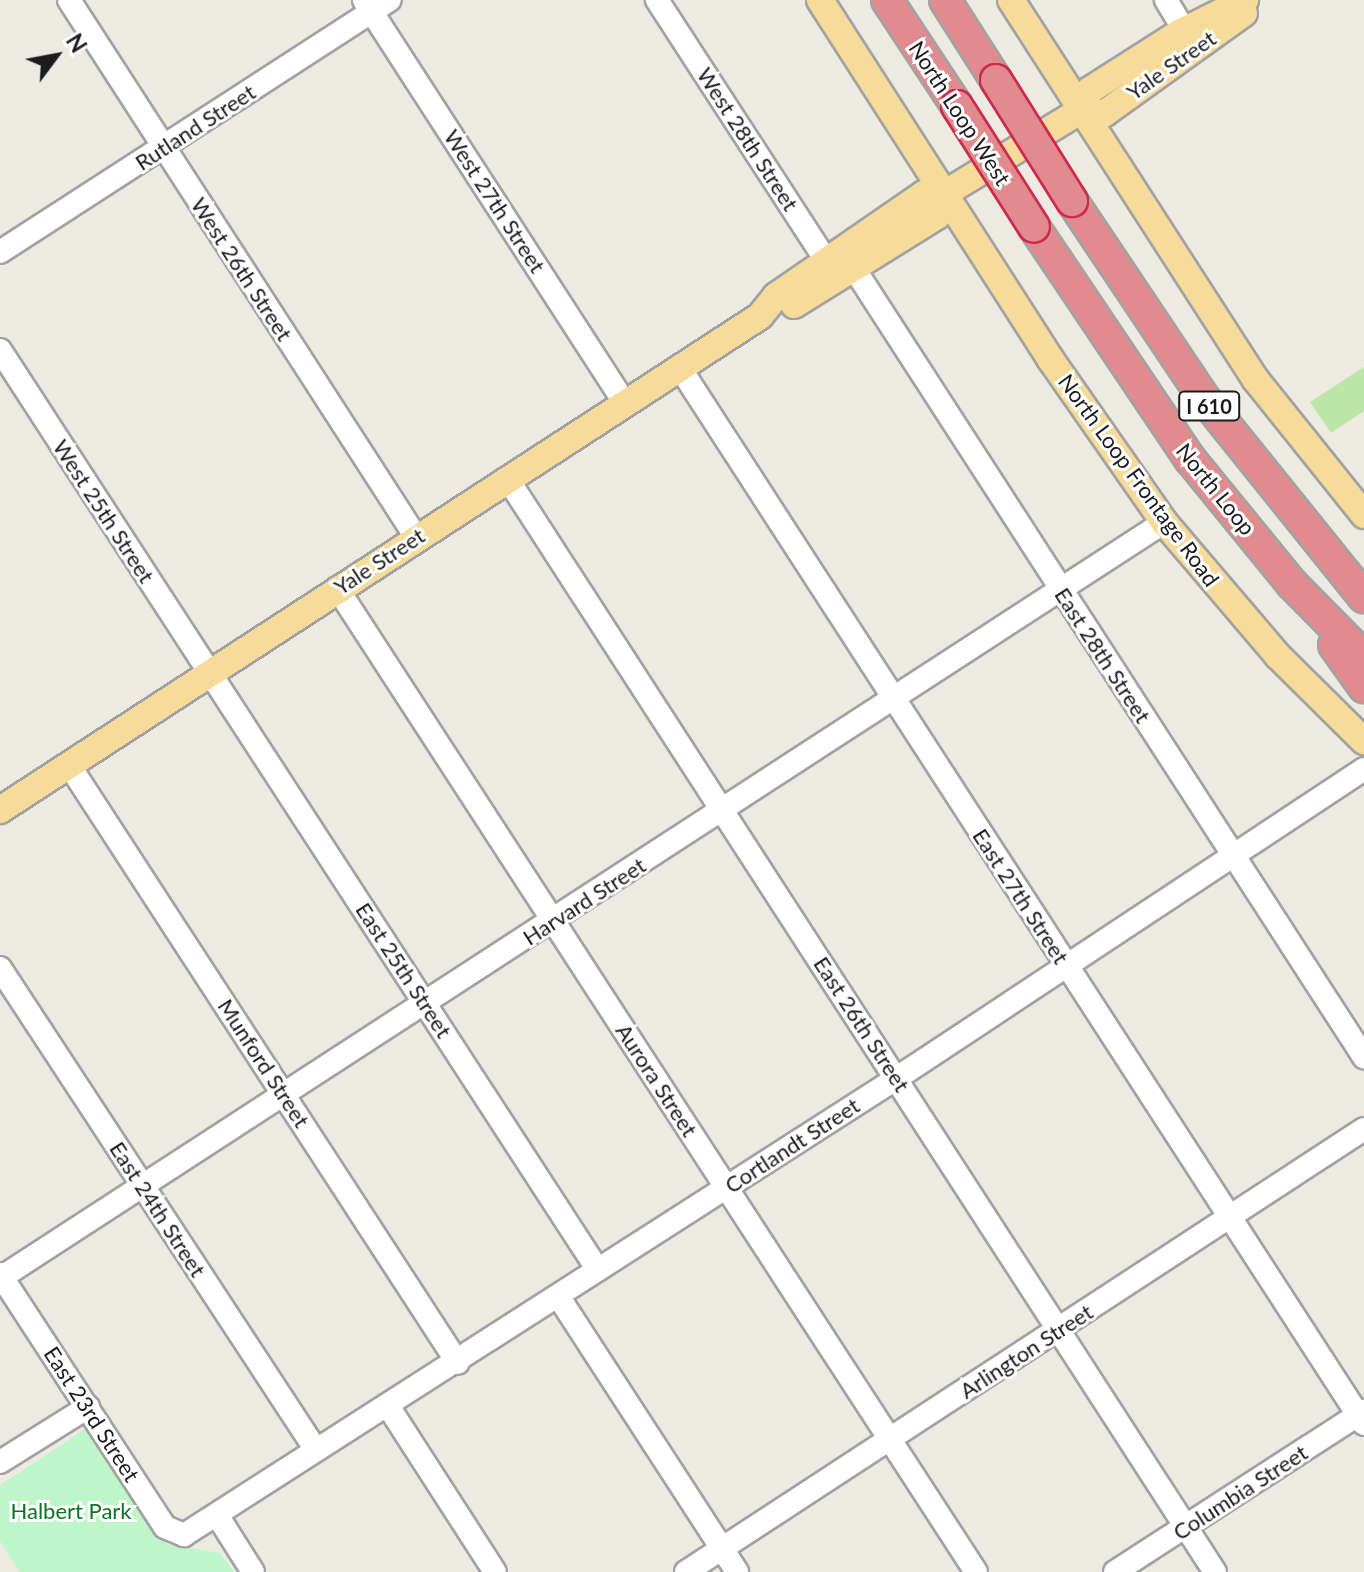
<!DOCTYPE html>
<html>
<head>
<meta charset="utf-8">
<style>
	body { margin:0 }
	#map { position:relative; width:1364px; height:1572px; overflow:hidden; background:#eceae1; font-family:Lato,sans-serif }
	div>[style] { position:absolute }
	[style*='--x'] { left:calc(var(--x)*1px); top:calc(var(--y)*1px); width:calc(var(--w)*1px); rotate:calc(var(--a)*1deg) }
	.grass>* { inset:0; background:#bee5a8 }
	.park>* { inset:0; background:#bef6ca }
	.roads { filter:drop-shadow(2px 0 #a2a2a2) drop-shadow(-2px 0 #a2a2a2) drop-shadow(0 2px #a2a2a2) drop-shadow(0 -2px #a2a2a2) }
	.minor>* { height:22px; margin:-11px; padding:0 11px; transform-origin:11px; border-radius:11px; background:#fff }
	.major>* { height:26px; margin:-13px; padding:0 13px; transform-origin:13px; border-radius:13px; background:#f7db9b }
	.highway>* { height:30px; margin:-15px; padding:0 15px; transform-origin:15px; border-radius:15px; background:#e18b8f }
	.bridges { filter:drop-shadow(2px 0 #cc2b4d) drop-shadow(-2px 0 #cc2b4d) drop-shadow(0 2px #cc2b4d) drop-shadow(0 -2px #cc2b4d) }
	.highway-bridge>* { height:30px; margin:-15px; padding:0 15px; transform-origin:15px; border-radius:15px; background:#e18b8f }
	span { translate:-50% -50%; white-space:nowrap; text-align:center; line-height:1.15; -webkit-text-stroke:6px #fff; paint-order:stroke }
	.shield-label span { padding:2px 6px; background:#fff; border:2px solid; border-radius:6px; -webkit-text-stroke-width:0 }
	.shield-label { font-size:20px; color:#1b1b1b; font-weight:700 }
	.street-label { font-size:22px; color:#1b1b1b }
	.park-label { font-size:22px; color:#107225 }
	.north { position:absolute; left:16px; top:16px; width:80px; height:80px; -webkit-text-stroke:6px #fff; paint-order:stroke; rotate:58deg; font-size:22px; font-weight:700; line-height:32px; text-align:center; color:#1b1b1b }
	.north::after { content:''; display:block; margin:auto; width:28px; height:36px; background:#1b1b1b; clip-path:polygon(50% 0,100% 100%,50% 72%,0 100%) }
</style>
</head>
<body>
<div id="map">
	<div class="grass">
		<i style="clip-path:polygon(1364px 367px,1364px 411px,1331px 433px,1310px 402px)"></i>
	</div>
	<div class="park">
		<i style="clip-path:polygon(93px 1424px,166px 1544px,220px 1553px,234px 1572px,20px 1572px,0 1541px,0 1485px)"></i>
	</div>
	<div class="roads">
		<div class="minor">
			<i style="--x:69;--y:0;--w:639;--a:57.13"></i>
			<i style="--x:364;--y:0;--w:480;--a:57.1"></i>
			<i style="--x:657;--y:0;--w:327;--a:57"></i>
			<i style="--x:1166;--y:0;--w:50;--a:58.8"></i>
			<i style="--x:0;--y:252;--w:464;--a:-32.9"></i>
			<i style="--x:844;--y:253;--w:958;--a:57.11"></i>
			<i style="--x:0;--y:350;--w:1097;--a:56.98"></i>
			<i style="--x:680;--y:368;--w:1258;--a:57.07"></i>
			<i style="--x:507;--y:478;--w:1303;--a:57.09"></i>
			<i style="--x:337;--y:588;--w:1173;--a:57"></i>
			<i style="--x:69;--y:765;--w:713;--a:56.96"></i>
			<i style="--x:0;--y:968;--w:576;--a:56.75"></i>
			<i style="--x:0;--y:1274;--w:302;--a:56.9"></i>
			<i style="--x:165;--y:1527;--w:21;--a:23"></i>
			<i style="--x:184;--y:1535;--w:847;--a:-32.66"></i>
			<i style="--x:897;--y:1078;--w:560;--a:-33.49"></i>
			<i style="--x:2;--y:1277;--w:1386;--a:-33.01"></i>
			<i style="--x:558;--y:1296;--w:329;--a:57"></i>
			<i style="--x:388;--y:1406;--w:197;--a:57.2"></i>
			<i style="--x:0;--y:1462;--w:104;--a:-32"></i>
			<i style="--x:217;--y:1515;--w:67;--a:57.7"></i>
			<i style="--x:686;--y:1572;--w:810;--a:-33.16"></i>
			<i style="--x:1115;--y:1572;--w:297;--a:-32.9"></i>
		</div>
		<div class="major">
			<i style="--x:820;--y:0;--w:428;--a:57.3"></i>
			<i style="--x:1051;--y:360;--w:198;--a:55.1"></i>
			<i style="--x:1164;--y:522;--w:176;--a:49.6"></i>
			<i style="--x:1278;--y:656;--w:121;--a:44.7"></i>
			<i style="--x:1011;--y:0;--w:452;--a:57.2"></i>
			<i style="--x:1256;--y:380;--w:173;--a:51.3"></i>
			<i style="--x:1080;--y:111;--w:25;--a:5"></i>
			<i style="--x:1105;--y:113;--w:171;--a:-35.7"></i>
			<i style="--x:794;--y:305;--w:168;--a:-31.9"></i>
			<i style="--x:937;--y:216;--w:23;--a:-72"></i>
			<i style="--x:0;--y:810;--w:906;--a:-33.02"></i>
			<i style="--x:760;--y:316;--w:26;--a:-51"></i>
			<i style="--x:776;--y:296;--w:180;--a:-34.6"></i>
			<i style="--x:924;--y:194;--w:20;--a:0"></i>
			<i style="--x:944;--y:194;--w:159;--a:-31.4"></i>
			<i style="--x:1080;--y:111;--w:23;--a:-65"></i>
			<i style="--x:1090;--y:90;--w:106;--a:-32.6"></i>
			<i style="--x:1179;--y:33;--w:74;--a:-26.6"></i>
		</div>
		<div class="highway">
			<i style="--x:887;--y:0;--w:127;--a:56.6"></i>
			<i style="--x:945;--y:0;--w:95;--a:57.5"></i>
			<i style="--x:1072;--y:201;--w:236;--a:56.2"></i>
			<i style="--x:1203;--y:397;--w:257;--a:51.2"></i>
			<i style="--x:1034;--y:227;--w:280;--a:56.1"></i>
			<i style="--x:1190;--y:459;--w:161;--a:50.8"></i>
			<i style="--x:1292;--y:584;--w:103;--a:45.4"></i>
			<i style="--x:1334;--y:645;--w:52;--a:54.5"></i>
		</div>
	</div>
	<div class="bridges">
		<div class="highway-bridge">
			<i style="--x:996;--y:80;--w:143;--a:57.9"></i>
			<i style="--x:957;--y:106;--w:143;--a:57.5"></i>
		</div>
	</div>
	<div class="shield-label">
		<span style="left:1209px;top:406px">I 610</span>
	</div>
	<div class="street-label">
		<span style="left:1171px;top:65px;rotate:-35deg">Yale Street</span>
		<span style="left:960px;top:113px;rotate:57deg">North Loop West</span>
		<span style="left:195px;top:127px;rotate:-33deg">Rutland Street</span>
		<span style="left:748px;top:139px;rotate:57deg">West 28th Street</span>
		<span style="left:495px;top:201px;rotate:57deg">West 27th Street</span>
		<span style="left:242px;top:269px;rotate:57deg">West 26th Street</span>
		<span style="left:1139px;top:480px;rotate:54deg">North Loop Frontage Road</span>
		<span style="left:1216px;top:489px;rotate:51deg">North Loop</span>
		<span style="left:104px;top:511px;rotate:57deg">West 25th Street</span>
		<span style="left:379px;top:561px;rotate:-33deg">Yale Street</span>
		<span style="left:1103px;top:655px;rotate:57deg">East 28th Street</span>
		<span style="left:1021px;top:896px;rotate:57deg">East 27th Street</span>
		<span style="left:584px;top:901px;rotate:-33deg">Harvard Street</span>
		<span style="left:404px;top:970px;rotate:57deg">East 25th Street</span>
		<span style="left:862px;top:1024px;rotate:57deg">East 26th Street</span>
		<span style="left:264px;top:1063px;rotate:57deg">Munford Street</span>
		<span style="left:657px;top:1080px;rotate:57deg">Aurora Street</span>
		<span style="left:792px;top:1145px;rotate:-33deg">Cortlandt Street</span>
		<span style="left:158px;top:1209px;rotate:57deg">East 24th Street</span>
		<span style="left:1026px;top:1351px;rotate:-33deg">Arlington Street</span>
		<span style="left:92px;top:1414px;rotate:57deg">East 23rd Street</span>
		<span style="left:1240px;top:1492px;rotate:-33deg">Columbia Street</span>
	</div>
	<div class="park-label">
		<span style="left:71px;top:1511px">Halbert Park</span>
	</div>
	<div class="north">N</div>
</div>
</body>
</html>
